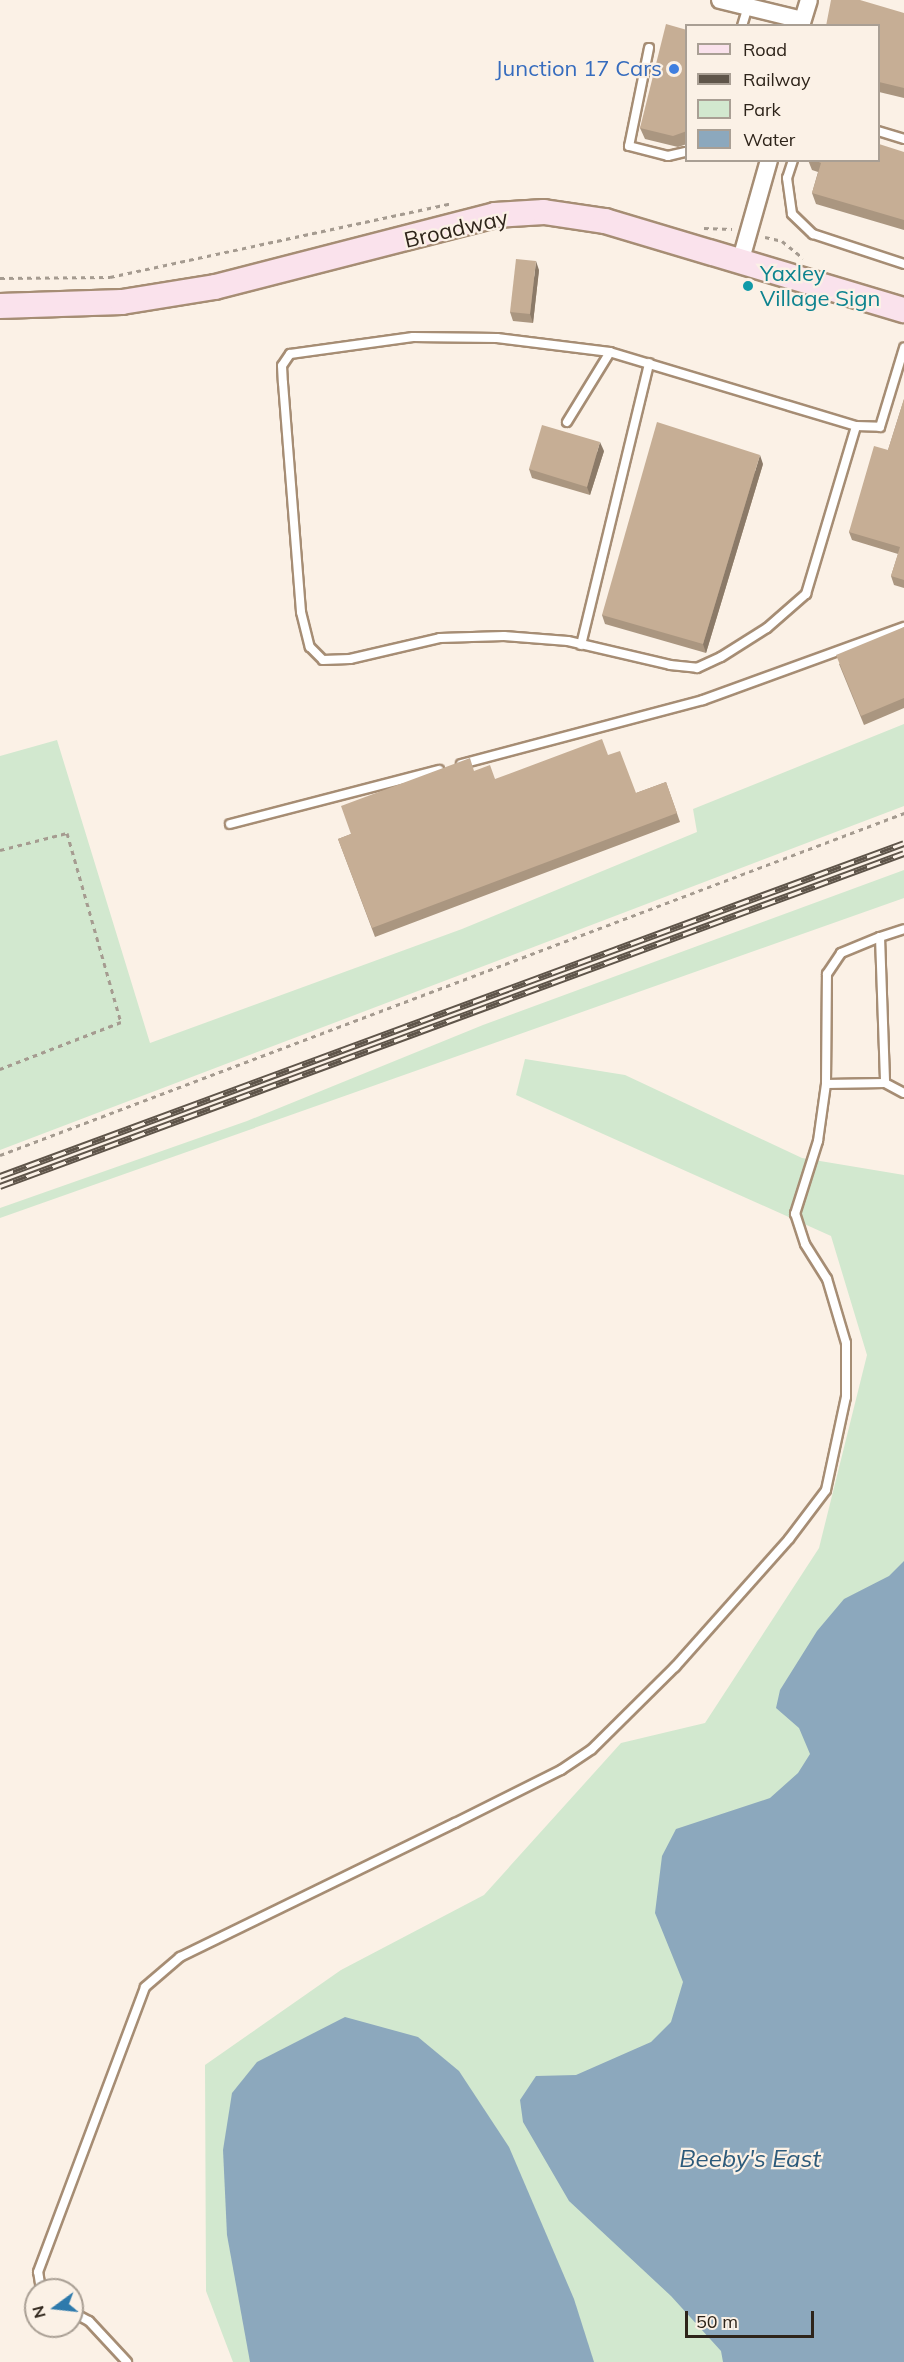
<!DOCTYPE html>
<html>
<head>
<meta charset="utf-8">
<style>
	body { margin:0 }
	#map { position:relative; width:904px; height:2362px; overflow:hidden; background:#fbf1e6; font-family:Mulish,sans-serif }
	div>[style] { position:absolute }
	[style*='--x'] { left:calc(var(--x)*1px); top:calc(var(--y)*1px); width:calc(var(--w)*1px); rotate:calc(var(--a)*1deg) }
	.green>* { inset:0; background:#d2e8cf }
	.water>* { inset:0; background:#8ca8bd }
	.path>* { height:3px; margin-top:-1.5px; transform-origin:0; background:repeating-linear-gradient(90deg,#a59b90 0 4.5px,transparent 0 9px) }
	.roads { filter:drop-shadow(2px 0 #a68d74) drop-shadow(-2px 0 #a68d74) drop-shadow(0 2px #a68d74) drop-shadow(0 -2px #a68d74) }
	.lane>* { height:8px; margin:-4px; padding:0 4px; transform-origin:4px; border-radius:4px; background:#fff }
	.street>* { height:16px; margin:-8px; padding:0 8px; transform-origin:8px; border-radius:8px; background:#fff }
	.secondary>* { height:24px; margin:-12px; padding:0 12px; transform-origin:12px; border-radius:12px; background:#fae2ec }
	.rail>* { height:7px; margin-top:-3.5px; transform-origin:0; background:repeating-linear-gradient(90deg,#fbf1e6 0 14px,#5f554a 0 28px); box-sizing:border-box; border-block:2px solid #5f554a }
	.wall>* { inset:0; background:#aa9680 }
	.shaded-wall>* { inset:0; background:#8b7a68 }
	.building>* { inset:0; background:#c6ae95 }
	.dots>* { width:16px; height:16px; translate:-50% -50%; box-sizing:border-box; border:3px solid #fbf1e6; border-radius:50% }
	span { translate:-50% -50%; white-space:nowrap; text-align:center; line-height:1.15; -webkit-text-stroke:4.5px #fbf1e6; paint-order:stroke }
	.shop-label { font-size:22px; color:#366cbe }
	.right { translate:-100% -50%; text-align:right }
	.street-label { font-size:22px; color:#2e241a }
	.culture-label { font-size:22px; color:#0d838f }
	.left { translate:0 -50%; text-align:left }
	.water-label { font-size:24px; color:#2c5a7a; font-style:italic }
	.legend { position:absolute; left:685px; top:24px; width:195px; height:138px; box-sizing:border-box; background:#fbf1e6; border:2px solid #a99f94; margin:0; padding:8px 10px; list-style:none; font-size:18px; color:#2e241a }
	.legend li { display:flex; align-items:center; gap:12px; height:30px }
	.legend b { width:30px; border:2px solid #a99f94 }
	.north { position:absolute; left:24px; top:2278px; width:60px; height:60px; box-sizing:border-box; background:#fbf1e6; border:2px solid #a99f94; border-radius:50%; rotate:255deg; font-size:16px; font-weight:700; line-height:24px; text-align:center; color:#2e241a }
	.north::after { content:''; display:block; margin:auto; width:21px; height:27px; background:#2e7aac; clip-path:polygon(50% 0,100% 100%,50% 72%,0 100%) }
	.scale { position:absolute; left:685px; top:2311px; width:129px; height:27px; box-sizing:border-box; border:3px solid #2e241a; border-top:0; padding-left:8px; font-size:18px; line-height:21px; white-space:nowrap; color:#2e241a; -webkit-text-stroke:4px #fbf1e6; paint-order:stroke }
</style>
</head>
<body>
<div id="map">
	<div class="green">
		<i style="clip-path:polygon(904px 724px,904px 806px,0 1150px,0 756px,57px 740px,150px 1043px,462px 929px,697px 832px,693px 809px)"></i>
		<i style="clip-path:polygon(904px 870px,904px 898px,0 1218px,0 1208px,247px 1121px,483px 1025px)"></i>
		<i style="clip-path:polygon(525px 1059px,625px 1075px,802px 1158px,904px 1175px,904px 2362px,233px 2362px,206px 2291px,205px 2065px,341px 1970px,484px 1895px,621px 1743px,705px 1723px,819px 1548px,867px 1355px,831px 1236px,516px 1095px)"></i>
	</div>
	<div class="water">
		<i style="clip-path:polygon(904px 1561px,904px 2362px,723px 2362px,721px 2351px,671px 2296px,569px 2201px,523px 2122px,520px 2100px,536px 2076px,576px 2075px,651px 2042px,671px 2022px,683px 1982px,655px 1913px,662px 1856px,676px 1829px,770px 1798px,798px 1773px,810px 1754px,799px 1728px,776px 1708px,780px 1690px,817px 1631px,844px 1599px,889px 1576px)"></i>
		<i style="clip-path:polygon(345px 2017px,418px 2037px,459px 2071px,509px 2147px,574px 2299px,594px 2362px,250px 2362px,227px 2235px,223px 2150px,232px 2093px,257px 2062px)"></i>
	</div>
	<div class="path">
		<i style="--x:704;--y:228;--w:28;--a:2"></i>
		<i style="--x:765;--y:237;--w:17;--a:13"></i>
		<i style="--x:782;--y:241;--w:27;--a:39"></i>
		<i style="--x:0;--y:278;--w:110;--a:-0.5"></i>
		<i style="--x:110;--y:277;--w:347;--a:-12.2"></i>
		<i style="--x:0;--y:850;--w:69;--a:-14.2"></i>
		<i style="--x:67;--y:833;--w:197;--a:74.1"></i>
		<i style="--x:121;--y:1022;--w:130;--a:158.8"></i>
		<i style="--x:0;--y:1155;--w:967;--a:-20.72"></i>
	</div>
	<div class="roads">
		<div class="lane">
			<i style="--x:742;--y:26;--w:21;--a:-73"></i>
			<i style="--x:649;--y:48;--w:100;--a:101.5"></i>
			<i style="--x:629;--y:146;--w:40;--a:14.4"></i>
			<i style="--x:668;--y:156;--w:18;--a:-13"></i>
			<i style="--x:878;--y:131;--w:27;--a:17"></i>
			<i style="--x:793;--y:160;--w:19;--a:108"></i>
			<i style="--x:787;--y:178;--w:36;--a:82"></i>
			<i style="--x:792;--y:214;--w:29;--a:44"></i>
			<i style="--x:813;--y:234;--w:96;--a:18.2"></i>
			<i style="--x:567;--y:422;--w:82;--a:-58.4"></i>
			<i style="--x:856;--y:426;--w:257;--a:-163.3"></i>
			<i style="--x:610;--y:352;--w:114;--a:-172.9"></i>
			<i style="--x:497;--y:338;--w:84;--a:-179.3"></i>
			<i style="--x:413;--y:337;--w:124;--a:172.1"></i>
			<i style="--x:290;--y:354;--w:14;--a:124"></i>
			<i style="--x:282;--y:366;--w:17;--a:87"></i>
			<i style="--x:283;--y:383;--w:230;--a:85.5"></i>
			<i style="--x:301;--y:612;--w:36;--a:76"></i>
			<i style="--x:310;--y:647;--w:18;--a:45"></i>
			<i style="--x:323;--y:660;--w:27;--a:-2"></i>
			<i style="--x:350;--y:659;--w:92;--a:-13.1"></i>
			<i style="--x:440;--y:638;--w:64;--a:-1.8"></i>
			<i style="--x:504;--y:636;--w:64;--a:4.5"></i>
			<i style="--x:568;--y:641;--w:105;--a:13.2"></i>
			<i style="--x:670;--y:665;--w:27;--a:6"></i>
			<i style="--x:697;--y:668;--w:26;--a:-25"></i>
			<i style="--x:721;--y:657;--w:54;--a:-32.2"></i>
			<i style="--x:767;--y:628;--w:52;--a:-41.1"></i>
			<i style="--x:806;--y:594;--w:175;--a:-73.4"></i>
			<i style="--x:856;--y:426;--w:24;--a:2"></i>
			<i style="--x:880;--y:427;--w:83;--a:-73.1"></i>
			<i style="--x:581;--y:645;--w:290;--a:-76.4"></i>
			<i style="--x:461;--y:764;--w:250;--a:-14.8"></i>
			<i style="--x:703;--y:700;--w:214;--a:-20"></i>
			<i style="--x:230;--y:824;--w:216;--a:-14.5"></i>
			<i style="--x:880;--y:937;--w:146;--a:88"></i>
			<i style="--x:885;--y:1083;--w:59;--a:179"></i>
			<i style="--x:826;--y:1084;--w:110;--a:-89.5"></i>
			<i style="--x:827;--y:974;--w:25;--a:-56"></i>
			<i style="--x:841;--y:953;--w:42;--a:-22.3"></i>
			<i style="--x:880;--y:937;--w:25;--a:-18"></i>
			<i style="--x:885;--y:1083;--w:21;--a:28"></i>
			<i style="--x:41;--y:2290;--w:18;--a:-99"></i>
			<i style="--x:38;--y:2272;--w:304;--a:-69.4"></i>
			<i style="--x:145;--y:1987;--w:46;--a:-40.6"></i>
			<i style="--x:180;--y:1957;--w:306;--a:-26"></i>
			<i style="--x:455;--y:1823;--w:119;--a:-26.6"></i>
			<i style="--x:561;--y:1770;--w:37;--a:-34"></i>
			<i style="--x:592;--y:1749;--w:117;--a:-44.7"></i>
			<i style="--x:675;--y:1667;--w:171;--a:-48.3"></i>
			<i style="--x:789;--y:1539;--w:61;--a:-52.9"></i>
			<i style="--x:826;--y:1490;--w:95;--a:-77.9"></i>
			<i style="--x:846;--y:1397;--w:54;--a:-90"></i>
			<i style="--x:846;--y:1343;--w:67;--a:-106.5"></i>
			<i style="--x:827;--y:1279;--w:41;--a:-122.2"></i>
			<i style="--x:805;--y:1244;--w:32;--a:-108"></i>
			<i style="--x:795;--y:1214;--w:77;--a:-72.5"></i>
			<i style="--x:818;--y:1141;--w:58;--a:-82"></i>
			<i style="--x:72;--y:2312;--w:19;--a:28"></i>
			<i style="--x:89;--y:2321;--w:56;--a:47.2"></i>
		</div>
		<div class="street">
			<i style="--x:720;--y:0;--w:84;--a:13.7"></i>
			<i style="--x:801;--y:26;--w:27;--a:-73"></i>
			<i style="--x:741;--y:259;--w:103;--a:-74.2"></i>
		</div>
		<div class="secondary">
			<i style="--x:0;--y:306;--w:122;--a:-1.9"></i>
			<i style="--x:122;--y:302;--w:94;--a:-9.2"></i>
			<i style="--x:215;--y:287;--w:289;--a:-14.4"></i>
			<i style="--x:495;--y:215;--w:49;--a:-3.5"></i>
			<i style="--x:544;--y:212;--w:62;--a:8.4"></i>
			<i style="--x:605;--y:221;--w:312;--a:16.6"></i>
		</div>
	</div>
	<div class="rail">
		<i style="--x:0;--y:1176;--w:963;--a:-20.22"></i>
		<i style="--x:0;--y:1186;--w:963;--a:-20.22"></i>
	</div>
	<div class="wall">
		<i style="clip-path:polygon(904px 13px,904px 98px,879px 92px,879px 26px)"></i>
		<i style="clip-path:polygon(687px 30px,687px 144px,678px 147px,645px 139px,640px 128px)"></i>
		<i style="clip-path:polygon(904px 152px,904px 230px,816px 204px,812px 193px,818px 172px,812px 170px,808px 160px,879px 160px)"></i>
		<i style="clip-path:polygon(539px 270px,533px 323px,513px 321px,510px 312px)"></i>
		<i style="clip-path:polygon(904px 399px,904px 588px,894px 585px,891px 576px,898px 554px,852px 540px,849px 532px,888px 450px)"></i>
		<i style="clip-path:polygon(604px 451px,590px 495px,532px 478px,529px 469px)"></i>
		<i style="clip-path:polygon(763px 464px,706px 653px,605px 624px,602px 615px)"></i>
		<i style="clip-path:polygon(904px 627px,904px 708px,864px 725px,839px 664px)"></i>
		<i style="clip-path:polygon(475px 771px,495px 779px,636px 793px,666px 782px,680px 822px,375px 937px,338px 839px,351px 834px)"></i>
	</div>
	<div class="shaded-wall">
		<i style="clip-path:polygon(536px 261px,539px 270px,533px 323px,530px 314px)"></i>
		<i style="clip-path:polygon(600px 442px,604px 451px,590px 495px,587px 487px)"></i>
		<i style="clip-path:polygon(760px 455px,763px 464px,706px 653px,703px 644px)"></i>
	</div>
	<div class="building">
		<i style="clip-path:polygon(831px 0,860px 0,904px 13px,904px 88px,879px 82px,879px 26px,826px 26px)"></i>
		<i style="clip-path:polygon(666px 24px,687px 30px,687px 131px,673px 136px,640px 128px)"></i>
		<i style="clip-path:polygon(879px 144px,904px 152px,904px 220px,812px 193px,821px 163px,814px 160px,879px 160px)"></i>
		<i style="clip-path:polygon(516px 259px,536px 261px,530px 314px,510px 312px)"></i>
		<i style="clip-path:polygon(904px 399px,904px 580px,891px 576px,900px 547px,849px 532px,874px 446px,888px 450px)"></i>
		<i style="clip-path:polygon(657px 422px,760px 455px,703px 644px,602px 615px)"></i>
		<i style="clip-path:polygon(542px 425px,600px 442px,587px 487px,529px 469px)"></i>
		<i style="clip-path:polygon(904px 627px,904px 698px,861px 716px,836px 655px)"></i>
		<i style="clip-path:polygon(602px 739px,608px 755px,620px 751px,636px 793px,666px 782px,677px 813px,372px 928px,338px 839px,351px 834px,341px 806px,470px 758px,474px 771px,490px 765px,495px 779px)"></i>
	</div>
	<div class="dots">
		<i style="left:674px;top:69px;background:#3f7fe0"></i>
		<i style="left:748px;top:286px;background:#0f9aa8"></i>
	</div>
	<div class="shop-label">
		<span class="right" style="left:662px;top:69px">Junction 17 Cars</span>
	</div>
	<div class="street-label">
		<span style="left:456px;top:229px;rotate:-13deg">Broadway</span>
	</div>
	<div class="culture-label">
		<span class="left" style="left:760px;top:286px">Yaxley<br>Village Sign</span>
	</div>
	<div class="water-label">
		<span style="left:750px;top:2159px">Beeby's East</span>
	</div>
	<ul class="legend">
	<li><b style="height:8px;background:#fae2ec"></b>Road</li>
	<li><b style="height:8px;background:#5f554a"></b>Railway</li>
	<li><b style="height:16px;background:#d2e8cf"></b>Park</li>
	<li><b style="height:16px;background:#8ca8bd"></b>Water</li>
	</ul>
	<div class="north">N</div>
	<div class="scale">50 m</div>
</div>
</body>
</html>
